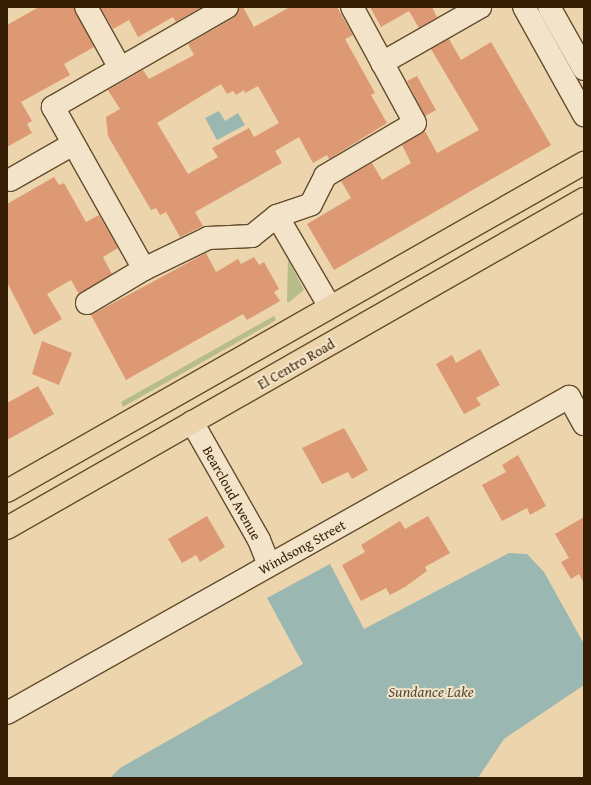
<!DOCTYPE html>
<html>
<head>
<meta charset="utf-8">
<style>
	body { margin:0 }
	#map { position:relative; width:591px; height:785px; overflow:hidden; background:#ecd5ac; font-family:"Gentium Book Plus",serif }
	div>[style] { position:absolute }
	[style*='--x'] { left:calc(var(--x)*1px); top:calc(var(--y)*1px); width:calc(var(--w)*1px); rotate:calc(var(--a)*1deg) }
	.green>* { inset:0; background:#b7bd89 }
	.water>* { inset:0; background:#9ab7b1 }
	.building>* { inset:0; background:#dc9973 }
	.roads { filter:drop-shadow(1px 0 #634c2e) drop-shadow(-1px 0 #634c2e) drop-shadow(0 1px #634c2e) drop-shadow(0 -1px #634c2e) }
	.minor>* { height:22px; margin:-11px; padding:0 11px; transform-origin:11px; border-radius:11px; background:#f3e4c9 }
	.major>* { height:22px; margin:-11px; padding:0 11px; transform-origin:11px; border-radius:11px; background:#ecd5ac }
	span { translate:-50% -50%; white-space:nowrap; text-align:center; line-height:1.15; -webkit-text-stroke:4px #f3e4c9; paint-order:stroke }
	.street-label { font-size:14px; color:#351e04 }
	.water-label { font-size:15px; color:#534c38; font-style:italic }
	.frame { position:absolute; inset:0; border:8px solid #351e04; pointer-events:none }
</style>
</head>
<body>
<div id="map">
	<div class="green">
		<i style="clip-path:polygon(288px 259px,304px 290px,288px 303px,287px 301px)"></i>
		<i style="clip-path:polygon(274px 316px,276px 320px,268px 325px,123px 407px,121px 402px)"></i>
	</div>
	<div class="water">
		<i style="clip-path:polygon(219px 111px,225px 121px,238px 113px,245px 125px,217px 140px,205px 118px)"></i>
		<i style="clip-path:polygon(509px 553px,527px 554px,544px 572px,584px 644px,584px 685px,504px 739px,478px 778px,110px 778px,120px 768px,303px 664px,267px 598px,330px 564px,364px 629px)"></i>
	</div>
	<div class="building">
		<i style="clip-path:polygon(39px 7px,74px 7px,94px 47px,64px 64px,70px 75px,21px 102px,32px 121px,27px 124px,32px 133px,7px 147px,7px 25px)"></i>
		<i style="clip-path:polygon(100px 7px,202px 7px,176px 22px,173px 17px,138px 37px,129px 20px,113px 29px)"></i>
		<i style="clip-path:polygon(evenodd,239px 7px,243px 7px,254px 27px,290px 7px,337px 7px,353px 35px,345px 39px,375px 93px,371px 95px,387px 123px,329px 159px,327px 155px,313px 163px,299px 137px,275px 151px,282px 163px,195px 212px,203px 226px,180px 237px,166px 212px,160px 215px,156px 208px,151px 210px,108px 136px,106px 117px,120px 109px,108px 90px,143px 70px,149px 79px,194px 55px,188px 44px,233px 18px,239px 7px,221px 84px,227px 94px,233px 91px,236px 95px,244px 90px,245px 93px,258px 86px,279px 123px,254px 137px,249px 128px,212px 148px,218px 157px,188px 174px,157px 123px,221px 84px)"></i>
		<i style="clip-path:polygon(370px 7px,432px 7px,437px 17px,419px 28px,409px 11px,381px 27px)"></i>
		<i style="clip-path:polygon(449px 39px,461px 60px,491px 42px,551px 145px,334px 270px,307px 224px,351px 198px,341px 181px,372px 163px,382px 180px,411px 163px,402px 145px,425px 131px,437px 153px,479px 130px,431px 49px)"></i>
		<i style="clip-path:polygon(417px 76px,436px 110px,425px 116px,407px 81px)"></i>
		<i style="clip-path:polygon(54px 177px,59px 185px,64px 183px,86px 222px,99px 215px,118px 248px,103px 257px,112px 274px,79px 294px,71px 280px,47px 294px,62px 319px,34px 335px,7px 282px,7px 204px)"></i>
		<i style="clip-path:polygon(206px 253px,216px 272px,238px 259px,241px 264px,254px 257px,259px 265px,264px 262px,279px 289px,274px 292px,280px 301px,247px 320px,243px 314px,126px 380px,91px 315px)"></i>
		<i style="clip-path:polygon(42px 341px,72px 353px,59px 385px,32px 374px)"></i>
		<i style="clip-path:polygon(480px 349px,500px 385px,476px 398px,481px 405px,464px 414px,436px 364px,452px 355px,456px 363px)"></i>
		<i style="clip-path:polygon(38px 386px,54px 414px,7px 440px,7px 403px)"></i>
		<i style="clip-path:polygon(344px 428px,368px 470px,352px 479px,348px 472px,322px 484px,302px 448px)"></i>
		<i style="clip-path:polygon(518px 455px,546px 506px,530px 515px,527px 508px,502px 521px,482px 485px,506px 472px,502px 465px)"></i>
		<i style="clip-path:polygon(207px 516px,225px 547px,200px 562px,196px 555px,182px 563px,168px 539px)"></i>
		<i style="clip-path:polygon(428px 516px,450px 553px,425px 567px,427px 571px,405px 587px,390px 595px,386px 588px,361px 601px,342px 565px,365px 552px,361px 545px,400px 521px,405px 529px)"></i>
		<i style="clip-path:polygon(584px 517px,584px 583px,579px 574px,571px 579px,561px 562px,569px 558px,555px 534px)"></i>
	</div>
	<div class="roads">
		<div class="minor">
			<i style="--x:86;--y:7;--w:70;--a:60.9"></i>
			<i style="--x:227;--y:7;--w:201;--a:150.1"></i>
			<i style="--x:53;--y:107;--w:186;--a:60.7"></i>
			<i style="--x:144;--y:269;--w:71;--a:-25.8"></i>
			<i style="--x:208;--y:238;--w:44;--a:-2.6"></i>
			<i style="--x:252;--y:236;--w:32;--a:-39"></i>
			<i style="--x:277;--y:216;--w:36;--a:-19"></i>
			<i style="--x:311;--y:204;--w:31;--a:-63"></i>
			<i style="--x:325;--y:176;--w:104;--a:-30.5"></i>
			<i style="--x:415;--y:123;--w:132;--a:-118.5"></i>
			<i style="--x:524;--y:7;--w:124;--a:60.9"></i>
			<i style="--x:549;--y:7;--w:71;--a:60.6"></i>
			<i style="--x:382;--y:63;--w:113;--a:-29.7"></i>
			<i style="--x:10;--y:180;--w:73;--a:-29.7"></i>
			<i style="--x:277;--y:216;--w:105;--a:59.8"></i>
			<i style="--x:87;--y:303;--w:66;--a:-30.8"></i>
			<i style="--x:192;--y:422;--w:136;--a:60.4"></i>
			<i style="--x:259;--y:540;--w:27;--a:68"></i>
			<i style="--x:7;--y:713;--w:645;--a:-29.35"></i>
			<i style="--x:569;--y:397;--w:31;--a:61"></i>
		</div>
		<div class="major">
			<i style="--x:7;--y:491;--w:664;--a:-29.62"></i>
			<i style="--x:7;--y:528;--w:664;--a:-29.69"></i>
		</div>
	</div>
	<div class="street-label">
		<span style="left:296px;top:364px;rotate:-30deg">El Centro Road</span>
		<span style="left:232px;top:493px;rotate:61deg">Bearcloud Avenue</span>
		<span style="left:302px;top:547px;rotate:-29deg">Windsong Street</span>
	</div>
	<div class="water-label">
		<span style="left:431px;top:692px">Sundance Lake</span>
	</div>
	<div class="frame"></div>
</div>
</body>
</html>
